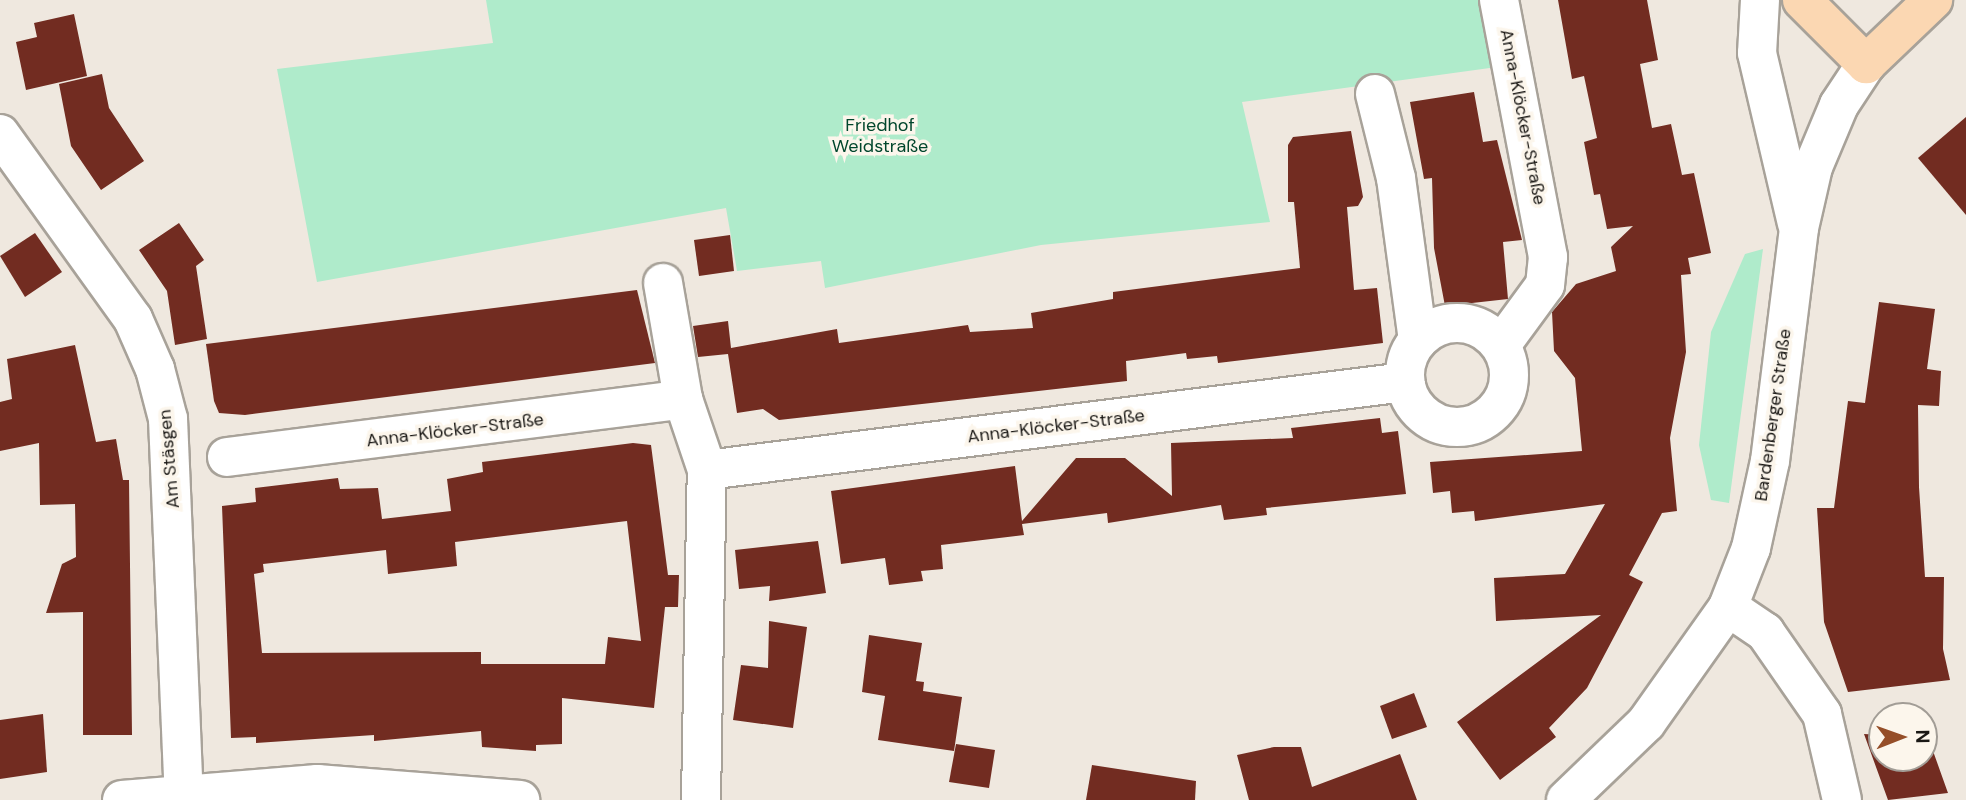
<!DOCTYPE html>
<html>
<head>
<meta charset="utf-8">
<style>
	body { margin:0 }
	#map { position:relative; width:1966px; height:800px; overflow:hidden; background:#efe8df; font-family:"DM Sans",sans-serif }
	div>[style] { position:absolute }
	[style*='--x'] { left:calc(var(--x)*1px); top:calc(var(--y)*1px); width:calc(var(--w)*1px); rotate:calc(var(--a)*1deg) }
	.green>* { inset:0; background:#afebcb }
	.building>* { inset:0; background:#722c21 }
	.roads { filter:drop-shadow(2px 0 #a8a299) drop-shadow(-2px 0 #a8a299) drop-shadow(0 2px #a8a299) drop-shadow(0 -2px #a8a299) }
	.minor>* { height:38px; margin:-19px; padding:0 19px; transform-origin:19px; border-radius:19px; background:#fff }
	.minor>.ring { margin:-19px; padding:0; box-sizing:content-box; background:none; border:38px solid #fff; border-radius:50% }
	.secondary>* { height:38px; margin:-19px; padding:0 19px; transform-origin:19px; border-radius:19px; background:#fff }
	.primary>* { height:38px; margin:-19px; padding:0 19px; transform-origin:19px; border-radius:19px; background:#fbd7b2 }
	span { translate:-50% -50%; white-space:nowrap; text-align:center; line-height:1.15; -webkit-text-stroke:7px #fcf6ec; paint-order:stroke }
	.street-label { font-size:18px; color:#1a1815 }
	.park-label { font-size:18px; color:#00462c }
	.north { position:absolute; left:1868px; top:702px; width:70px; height:70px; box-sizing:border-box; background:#fcf6ec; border:2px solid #a29d96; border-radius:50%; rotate:89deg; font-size:19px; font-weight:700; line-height:28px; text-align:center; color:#1a1815 }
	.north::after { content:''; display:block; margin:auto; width:24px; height:32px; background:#954e28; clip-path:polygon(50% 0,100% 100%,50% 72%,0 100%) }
</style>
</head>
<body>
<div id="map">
	<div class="green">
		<i style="clip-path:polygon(486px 0,1481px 0,1497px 67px,1242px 102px,1270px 222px,1041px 245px,825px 288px,821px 261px,737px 271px,726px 208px,317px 282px,277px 69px,493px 43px)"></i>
		<i style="clip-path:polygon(1763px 249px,1729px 503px,1711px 500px,1699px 445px,1711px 332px,1745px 254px)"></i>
	</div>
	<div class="building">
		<i style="clip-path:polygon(1558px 0,1647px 0,1658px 60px,1640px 64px,1652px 128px,1671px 124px,1682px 175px,1694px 173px,1711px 253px,1688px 258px,1691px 274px,1681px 275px,1686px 352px,1670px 438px,1677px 511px,1662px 513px,1629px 575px,1643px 582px,1587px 688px,1549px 728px,1556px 737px,1500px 780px,1457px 722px,1601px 615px,1496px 621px,1494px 578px,1565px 574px,1605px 504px,1475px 521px,1474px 511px,1452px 513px,1450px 491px,1433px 493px,1430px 462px,1582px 451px,1575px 378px,1554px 351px,1552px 312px,1576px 284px,1616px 271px,1611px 247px,1633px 226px,1607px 229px,1600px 194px,1594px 195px,1584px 142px,1597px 138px,1584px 76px,1572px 79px)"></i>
		<i style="clip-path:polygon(74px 14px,87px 76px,26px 90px,16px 42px,37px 37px,34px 23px)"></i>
		<i style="clip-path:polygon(102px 74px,109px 108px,144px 161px,101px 190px,71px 146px,59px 84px)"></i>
		<i style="clip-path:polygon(1474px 92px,1483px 142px,1497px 140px,1522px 240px,1503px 242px,1508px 299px,1445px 306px,1434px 248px,1432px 178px,1424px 179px,1410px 102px)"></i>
		<i style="clip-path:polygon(1966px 117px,1966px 215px,1918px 158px)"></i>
		<i style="clip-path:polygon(1351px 131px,1363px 197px,1358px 206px,1347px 207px,1354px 290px,1377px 288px,1383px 343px,1218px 363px,1217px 356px,1187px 359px,1186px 353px,1126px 361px,1127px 381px,779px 420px,763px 409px,737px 413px,728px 354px,698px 357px,693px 326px,728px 321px,731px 348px,837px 329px,839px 343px,968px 325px,970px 332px,1033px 328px,1031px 313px,1113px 299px,1113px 292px,1300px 268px,1294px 202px,1288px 202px,1288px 145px,1293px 137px)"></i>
		<i style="clip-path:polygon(179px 223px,204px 260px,196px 266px,207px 339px,175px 345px,167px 291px,139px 250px)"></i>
		<i style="clip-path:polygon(35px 233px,62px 272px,25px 297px,0 256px)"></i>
		<i style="clip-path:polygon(730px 235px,734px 271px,699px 276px,694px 240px)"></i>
		<i style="clip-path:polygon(637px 290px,655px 363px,245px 415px,219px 413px,214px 401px,206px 344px)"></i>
		<i style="clip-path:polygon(1879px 302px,1935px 309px,1927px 369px,1941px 371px,1939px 406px,1918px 405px,1919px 487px,1925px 577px,1944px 577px,1943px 649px,1950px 680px,1848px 692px,1824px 622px,1817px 508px,1834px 508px,1848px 401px,1865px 403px)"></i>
		<i style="clip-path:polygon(75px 345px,96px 442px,116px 439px,123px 480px,129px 480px,132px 735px,83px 735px,83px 612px,46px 613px,62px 564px,76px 557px,75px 504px,40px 505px,39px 443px,0 451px,0 402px,12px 399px,7px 359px)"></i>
		<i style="clip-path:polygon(1380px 418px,1382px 433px,1398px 431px,1406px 494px,1266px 508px,1267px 515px,1224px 520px,1221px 505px,1108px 523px,1107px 513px,1022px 524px,1024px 535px,941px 545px,943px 569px,921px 571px,923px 581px,889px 585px,885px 558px,841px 564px,831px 491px,1015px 466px,1022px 521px,1076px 458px,1125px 458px,1172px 496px,1171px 443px,1293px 438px,1291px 428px)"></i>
		<i style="clip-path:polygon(evenodd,633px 443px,651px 445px,668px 575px,679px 575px,678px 607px,665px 607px,654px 708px,562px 698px,562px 744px,536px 745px,536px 751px,482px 747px,481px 731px,374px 741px,374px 735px,256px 743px,256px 737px,231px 738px,222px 506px,256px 502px,255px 488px,338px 478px,340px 489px,378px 488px,382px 519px,451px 511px,447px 479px,483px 472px,482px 462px,633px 443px,627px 521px,641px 641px,608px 637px,605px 664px,481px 664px,481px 652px,262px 653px,254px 574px,264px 572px,263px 564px,386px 550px,388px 574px,457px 566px,455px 542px,627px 521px)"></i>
		<i style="clip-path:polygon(818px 541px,826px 593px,769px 601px,770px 586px,739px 589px,735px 550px)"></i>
		<i style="clip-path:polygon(769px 621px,807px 627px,793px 728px,733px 720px,741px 665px,768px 668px)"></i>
		<i style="clip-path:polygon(869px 635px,922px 643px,916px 681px,924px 682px,923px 691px,962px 697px,954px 751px,878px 740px,885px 696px,862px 692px)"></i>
		<i style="clip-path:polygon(1414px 693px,1427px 727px,1392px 739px,1380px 706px)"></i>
		<i style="clip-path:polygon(43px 714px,47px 772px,0 779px,0 720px)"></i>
		<i style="clip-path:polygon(1864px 734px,1882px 735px,1882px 758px,1924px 758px,1928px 737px,1948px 793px,1888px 800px)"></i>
		<i style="clip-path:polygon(956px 744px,995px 750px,989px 788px,949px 782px)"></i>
		<i style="clip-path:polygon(1274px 747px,1301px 747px,1312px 787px,1400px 754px,1417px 800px,1249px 800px,1237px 755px)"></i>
		<i style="clip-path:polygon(1092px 765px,1196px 781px,1195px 800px,1086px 800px)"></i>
	</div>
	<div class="roads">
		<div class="minor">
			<i style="--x:1499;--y:0;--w:262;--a:79.2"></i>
			<i style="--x:1548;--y:257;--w:28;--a:96"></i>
			<i style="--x:1545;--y:285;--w:74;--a:126.3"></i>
			<i style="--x:1375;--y:94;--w:87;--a:76"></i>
			<i style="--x:1396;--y:178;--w:164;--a:82.3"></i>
			<i style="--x:0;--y:134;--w:228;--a:54.3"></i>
			<i style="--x:133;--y:319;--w:55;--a:66.3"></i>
			<i style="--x:155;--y:369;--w:52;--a:75.4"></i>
			<i style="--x:168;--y:419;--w:381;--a:87.6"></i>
			<i style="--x:663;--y:283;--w:118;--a:80.2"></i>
			<i class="ring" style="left:1405px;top:323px;width:66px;height:66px"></i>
			<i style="--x:227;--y:457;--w:460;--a:-7.2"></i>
			<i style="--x:683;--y:399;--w:75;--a:71.3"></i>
			<i style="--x:1728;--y:607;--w:45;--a:34"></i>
			<i style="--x:1765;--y:632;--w:100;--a:55.2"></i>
			<i style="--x:1822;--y:714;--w:88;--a:76.9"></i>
			<i style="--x:122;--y:800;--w:196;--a:-4.7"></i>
			<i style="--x:317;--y:784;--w:204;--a:4.5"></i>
			<i style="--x:701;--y:800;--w:330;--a:-89"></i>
			<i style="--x:707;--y:470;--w:704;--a:-7.19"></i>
		</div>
		<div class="secondary">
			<i style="--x:1760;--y:0;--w:53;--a:93.2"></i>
			<i style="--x:1757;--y:53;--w:175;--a:76.8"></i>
			<i style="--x:1566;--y:800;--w:111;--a:-43.9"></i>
			<i style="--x:1646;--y:723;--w:142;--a:-54.7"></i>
			<i style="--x:1728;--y:607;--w:63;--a:-68.7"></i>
			<i style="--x:1751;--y:548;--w:89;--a:-77.7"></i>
			<i style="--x:1770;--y:461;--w:235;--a:-82.9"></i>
			<i style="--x:1799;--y:228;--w:63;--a:-77.1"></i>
			<i style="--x:1813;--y:167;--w:67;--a:-67.2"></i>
			<i style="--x:1839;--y:105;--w:49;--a:-56.6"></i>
		</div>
		<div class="primary">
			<i style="--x:1802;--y:0;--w:91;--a:45"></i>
			<i style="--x:1866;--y:64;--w:93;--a:-43.7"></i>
		</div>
	</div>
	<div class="street-label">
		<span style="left:1523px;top:117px;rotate:79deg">Anna-Klöcker-Straße</span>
		<span style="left:1773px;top:415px;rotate:-82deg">Bardenberger Straße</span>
		<span style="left:1056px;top:426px;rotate:-7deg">Anna-Klöcker-Straße</span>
		<span style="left:455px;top:430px;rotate:-7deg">Anna-Klöcker-Straße</span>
		<span style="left:169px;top:459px;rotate:-95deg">Am Stäsgen</span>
	</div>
	<div class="park-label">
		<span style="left:880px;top:136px">Friedhof<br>Weidstraße</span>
	</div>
	<div class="north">N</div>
</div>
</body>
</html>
